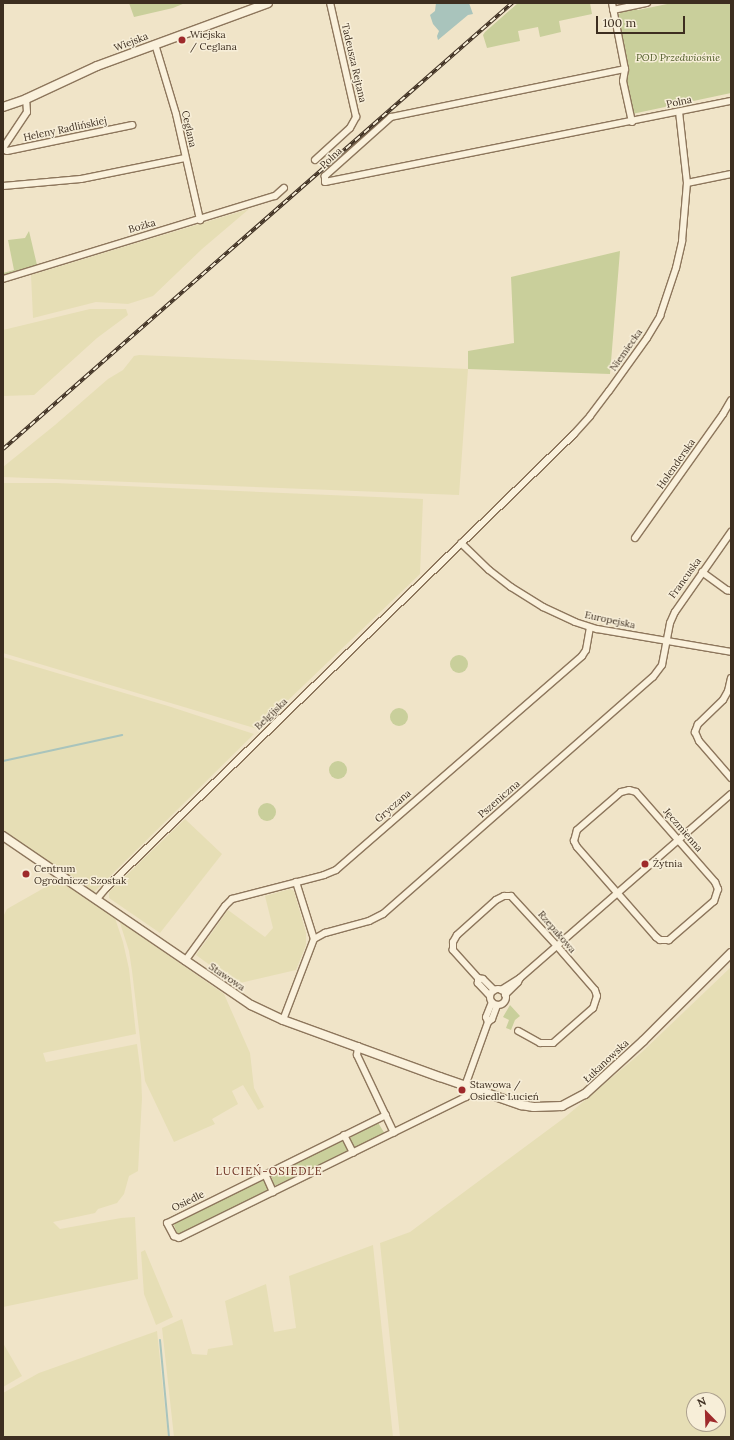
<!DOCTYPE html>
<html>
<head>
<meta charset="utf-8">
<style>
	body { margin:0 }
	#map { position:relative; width:734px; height:1440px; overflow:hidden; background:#f0e4c8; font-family:Lora,serif }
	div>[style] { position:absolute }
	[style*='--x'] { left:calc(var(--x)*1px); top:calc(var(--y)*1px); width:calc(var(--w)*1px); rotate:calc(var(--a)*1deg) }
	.farmland>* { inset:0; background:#e6deb5 }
	.green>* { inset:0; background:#c9cf9b }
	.round { border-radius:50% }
	.water>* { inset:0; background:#a9c4bc }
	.stream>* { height:2px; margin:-1px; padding:0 1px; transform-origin:1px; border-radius:1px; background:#a9c4bc }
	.roads { filter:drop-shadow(1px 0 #8d765c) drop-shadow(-1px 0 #8d765c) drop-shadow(0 1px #8d765c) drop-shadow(0 -1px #8d765c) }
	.minor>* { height:6px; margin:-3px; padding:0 3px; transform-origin:3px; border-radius:3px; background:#faf1dc }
	.minor>.ring { margin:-3px; padding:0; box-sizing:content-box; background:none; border:6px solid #faf1dc; border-radius:50% }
	.tertiary>* { height:8px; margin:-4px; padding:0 4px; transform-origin:4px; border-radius:4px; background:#faf1dc }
	.rail>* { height:3.5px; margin-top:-1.75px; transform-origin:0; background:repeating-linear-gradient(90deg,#f7eed8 0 6px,#3d2e20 0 12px); box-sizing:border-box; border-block:1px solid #3d2e20 }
	.dots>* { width:11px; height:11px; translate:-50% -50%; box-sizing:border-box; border:2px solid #f7eed8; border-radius:50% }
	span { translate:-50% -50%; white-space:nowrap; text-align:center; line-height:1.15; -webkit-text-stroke:3px #f7eed8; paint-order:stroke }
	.poi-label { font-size:10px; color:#3d2e20 }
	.left { translate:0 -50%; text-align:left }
	.street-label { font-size:10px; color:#3d2e20 }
	.park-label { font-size:10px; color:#4d5a26; font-style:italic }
	.neighbourhood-label { font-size:11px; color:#6b2e1e; letter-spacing:1px }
	.frame { position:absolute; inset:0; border:4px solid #3d2e20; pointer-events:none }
	.north { position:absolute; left:686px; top:1392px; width:40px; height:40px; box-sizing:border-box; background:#f7eed8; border:1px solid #ada18e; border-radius:50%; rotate:337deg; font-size:11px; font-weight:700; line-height:16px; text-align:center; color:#3d2e20 }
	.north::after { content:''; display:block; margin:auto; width:14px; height:18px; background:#9e2a2b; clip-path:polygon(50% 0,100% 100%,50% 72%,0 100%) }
	.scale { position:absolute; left:596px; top:16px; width:89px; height:18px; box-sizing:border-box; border:2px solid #3d2e20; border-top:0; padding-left:5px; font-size:12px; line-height:14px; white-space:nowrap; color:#3d2e20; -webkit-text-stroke:3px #f7eed8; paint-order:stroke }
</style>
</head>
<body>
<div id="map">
	<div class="farmland">
		<i style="clip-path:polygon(249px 209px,202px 249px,153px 296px,128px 304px,96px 302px,33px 318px,31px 275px)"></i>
		<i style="clip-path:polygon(90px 309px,126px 309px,128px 315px,97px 338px,34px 395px,3px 396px,3px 330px)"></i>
		<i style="clip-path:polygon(139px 355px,468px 369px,459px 495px,3px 477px,3px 467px,55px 425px,108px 379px,123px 370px,134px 356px)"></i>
		<i style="clip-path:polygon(3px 483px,56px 483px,423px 499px,420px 574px,258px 729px,3px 653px)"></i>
		<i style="clip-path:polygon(3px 657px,168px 706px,254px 734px,94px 892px,3px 832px)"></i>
		<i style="clip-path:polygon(185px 819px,222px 854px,160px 933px,109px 898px,109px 892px)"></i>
		<i style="clip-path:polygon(58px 880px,115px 918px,123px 942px,129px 969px,136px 1034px,43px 1053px,46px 1062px,137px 1044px,141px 1075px,142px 1098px,138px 1171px,129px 1176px,124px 1194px,117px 1203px,98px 1209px,95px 1213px,53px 1222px,60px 1229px,121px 1218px,135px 1217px,138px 1279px,3px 1307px,3px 917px,7px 909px)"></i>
		<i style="clip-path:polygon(290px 889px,294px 891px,306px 933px,306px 945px,296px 970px,236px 984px,196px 955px,228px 910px,265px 937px,273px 928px,265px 896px)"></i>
		<i style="clip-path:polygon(120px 923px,122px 923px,224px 994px,250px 1053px,254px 1088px,264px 1107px,258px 1110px,243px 1085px,232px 1091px,238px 1104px,212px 1119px,215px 1124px,174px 1142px,145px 1081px,132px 971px,129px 951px)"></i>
		<i style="clip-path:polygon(evenodd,731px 967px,731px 1437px,400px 1437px,380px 1243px,410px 1232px,564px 1118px,642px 1052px,731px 967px,694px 1400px,718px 1400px,718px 1424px,694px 1424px,694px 1400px)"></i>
		<i style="clip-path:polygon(373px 1245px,393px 1437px,174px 1437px,162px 1328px,182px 1319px,192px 1354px,207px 1355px,208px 1349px,233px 1345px,225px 1301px,266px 1284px,274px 1332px,296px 1328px,289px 1276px)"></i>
		<i style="clip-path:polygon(145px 1250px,173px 1317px,156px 1325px,144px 1294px,141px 1252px)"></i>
		<i style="clip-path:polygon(157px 1331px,168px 1437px,3px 1437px,3px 1393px,39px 1373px)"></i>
		<i style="clip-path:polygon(3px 1343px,22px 1376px,3px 1387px)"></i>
	</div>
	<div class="green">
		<i style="clip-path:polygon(129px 3px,185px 3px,173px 8px,134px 17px)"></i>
		<i style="clip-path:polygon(518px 3px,590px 3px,592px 14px,559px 21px,561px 32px,540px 37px,538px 27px,518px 31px,520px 41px,487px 48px,483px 35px,485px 32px)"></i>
		<i style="clip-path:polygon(672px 3px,731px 3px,731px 93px,632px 114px,626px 80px,629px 71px,618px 15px,623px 11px,635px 8px,638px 10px)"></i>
		<i style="clip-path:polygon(29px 231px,37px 265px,5px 275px,3px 273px,14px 270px,8px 240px,25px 238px)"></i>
		<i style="clip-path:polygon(620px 251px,610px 374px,468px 369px,468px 351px,514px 343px,511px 277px)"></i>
		<i class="round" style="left:450px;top:655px;width:18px;height:18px"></i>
		<i class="round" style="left:390px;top:708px;width:18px;height:18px"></i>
		<i class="round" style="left:329px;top:761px;width:18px;height:18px"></i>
		<i class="round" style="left:258px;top:803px;width:18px;height:18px"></i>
		<i style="clip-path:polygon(510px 1005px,520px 1016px,515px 1020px,511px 1030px,506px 1028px,509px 1020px,503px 1017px)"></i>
		<i style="clip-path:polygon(377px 1121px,385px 1134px,371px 1142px,368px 1141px,355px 1148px,354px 1146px,350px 1140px,351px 1135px)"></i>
		<i style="clip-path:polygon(337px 1141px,341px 1140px,344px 1143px,348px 1150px,346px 1154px,318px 1168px,315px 1167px,305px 1172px,304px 1175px,289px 1183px,286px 1181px,274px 1186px,271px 1175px,286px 1166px,289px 1167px,304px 1160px,305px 1157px,324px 1147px,327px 1148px,336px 1144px)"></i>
		<i style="clip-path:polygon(260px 1179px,265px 1181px,268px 1188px,268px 1192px,240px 1207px,237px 1206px,227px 1210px,226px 1213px,201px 1226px,198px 1225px,188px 1230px,187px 1233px,179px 1235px,177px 1233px,174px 1225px,178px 1219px,180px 1220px,190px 1216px,191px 1213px,217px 1200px,220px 1201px,235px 1194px,236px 1190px)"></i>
	</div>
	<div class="water">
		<i style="clip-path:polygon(436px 3px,469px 3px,473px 14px,468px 15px,438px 40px,437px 36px,439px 31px,433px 24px,430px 15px,435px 11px)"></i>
	</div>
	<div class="stream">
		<i style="--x:3;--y:761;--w:122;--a:-12.3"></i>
		<i style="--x:160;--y:1340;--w:97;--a:84.7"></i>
	</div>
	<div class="roads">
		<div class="minor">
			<i style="--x:612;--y:3;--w:67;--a:78.9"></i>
			<i style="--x:625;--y:69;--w:12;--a:99"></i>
			<i style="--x:623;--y:81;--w:42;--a:77.6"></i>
			<i style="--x:613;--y:10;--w:35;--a:-12"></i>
			<i style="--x:155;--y:44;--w:73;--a:73.3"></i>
			<i style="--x:176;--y:114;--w:109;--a:77.2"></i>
			<i style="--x:625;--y:69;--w:239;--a:168.4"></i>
			<i style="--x:391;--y:117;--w:89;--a:138.2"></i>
			<i style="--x:325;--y:176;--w:6;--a:90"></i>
			<i style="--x:325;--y:182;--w:414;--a:-11.3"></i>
			<i style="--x:3;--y:148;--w:43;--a:-56.3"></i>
			<i style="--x:27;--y:112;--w:13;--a:-94"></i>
			<i style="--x:3;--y:149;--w:4;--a:27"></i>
			<i style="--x:7;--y:151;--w:128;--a:-11.7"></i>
			<i style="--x:315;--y:160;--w:47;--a:-42.4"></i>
			<i style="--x:350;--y:128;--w:13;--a:-61"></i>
			<i style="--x:356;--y:117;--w:117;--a:-102.8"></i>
			<i style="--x:687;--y:183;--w:45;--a:-11.6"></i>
			<i style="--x:3;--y:186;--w:78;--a:-5.1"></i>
			<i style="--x:81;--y:179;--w:106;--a:-11.4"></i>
			<i style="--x:3;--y:279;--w:284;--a:-17"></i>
			<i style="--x:275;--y:196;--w:12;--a:-42"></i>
			<i style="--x:635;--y:538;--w:152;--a:-54.6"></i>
			<i style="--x:723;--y:414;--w:16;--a:-60"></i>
			<i style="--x:461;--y:543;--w:39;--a:44"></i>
			<i style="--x:489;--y:570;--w:28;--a:38"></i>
			<i style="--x:511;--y:587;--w:38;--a:32"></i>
			<i style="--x:543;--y:607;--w:35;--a:25"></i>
			<i style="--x:575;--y:622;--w:23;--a:18"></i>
			<i style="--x:597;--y:629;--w:136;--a:9.7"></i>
			<i style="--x:702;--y:572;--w:31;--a:36"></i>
			<i style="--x:727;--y:590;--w:4;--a:14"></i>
			<i style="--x:731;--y:678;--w:13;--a:103"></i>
			<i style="--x:728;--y:691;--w:10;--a:119"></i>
			<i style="--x:723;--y:700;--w:35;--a:136"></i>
			<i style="--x:698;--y:724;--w:9;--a:111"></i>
			<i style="--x:695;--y:732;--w:10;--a:66"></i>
			<i style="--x:699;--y:741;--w:49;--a:49.1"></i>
			<i style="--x:629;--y:790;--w:7;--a:16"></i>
			<i style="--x:636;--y:792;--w:120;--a:48.7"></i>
			<i style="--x:715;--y:882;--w:8;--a:67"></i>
			<i style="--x:718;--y:889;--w:13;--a:108"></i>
			<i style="--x:714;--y:901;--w:60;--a:139.1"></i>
			<i style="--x:669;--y:940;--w:9;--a:180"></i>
			<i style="--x:660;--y:940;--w:5;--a:-143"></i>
			<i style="--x:656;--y:937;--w:120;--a:-131.3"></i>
			<i style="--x:577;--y:847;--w:7;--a:-117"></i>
			<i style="--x:574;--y:841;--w:11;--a:-75"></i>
			<i style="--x:577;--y:830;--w:58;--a:-40.8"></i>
			<i style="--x:621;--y:792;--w:8;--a:-14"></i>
			<i style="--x:96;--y:900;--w:16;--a:-50"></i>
			<i style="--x:106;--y:888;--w:652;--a:-44.13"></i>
			<i style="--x:574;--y:434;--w:24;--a:-48"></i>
			<i style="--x:590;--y:416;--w:31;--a:-53"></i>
			<i style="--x:609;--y:391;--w:65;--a:-54.4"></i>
			<i style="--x:647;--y:338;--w:26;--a:-59"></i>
			<i style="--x:660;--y:316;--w:51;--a:-71.6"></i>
			<i style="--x:676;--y:268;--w:28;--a:-77"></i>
			<i style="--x:682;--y:241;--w:58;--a:-85.1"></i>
			<i style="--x:687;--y:183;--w:71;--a:-96.4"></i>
			<i style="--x:314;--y:939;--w:13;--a:-29"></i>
			<i style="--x:325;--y:933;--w:46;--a:-15.3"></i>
			<i style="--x:369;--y:921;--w:16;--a:-27"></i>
			<i style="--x:383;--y:914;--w:359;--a:-41.3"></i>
			<i style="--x:653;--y:677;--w:15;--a:-53"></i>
			<i style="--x:662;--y:665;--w:43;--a:-79.2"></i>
			<i style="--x:670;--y:623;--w:12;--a:-66"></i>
			<i style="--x:675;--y:612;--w:98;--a:-55"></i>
			<i style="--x:185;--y:961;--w:68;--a:-54"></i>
			<i style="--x:225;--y:906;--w:10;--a:-45"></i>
			<i style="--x:232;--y:899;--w:95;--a:-14.6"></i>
			<i style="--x:324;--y:875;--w:13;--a:-23"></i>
			<i style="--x:336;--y:870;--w:326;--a:-41"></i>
			<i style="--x:582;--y:656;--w:7;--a:-56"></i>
			<i style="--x:586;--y:650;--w:22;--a:-80"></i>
			<i style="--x:478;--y:978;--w:5;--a:11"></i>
			<i style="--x:483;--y:979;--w:16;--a:45"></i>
			<i class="ring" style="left:490px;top:989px;width:10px;height:10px"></i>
			<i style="--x:501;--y:990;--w:22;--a:-32"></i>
			<i style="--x:520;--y:978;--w:280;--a:-41.1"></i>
			<i style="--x:505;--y:995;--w:18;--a:-45"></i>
			<i style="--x:518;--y:982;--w:4;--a:-63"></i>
			<i style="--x:490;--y:996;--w:18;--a:-133"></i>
			<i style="--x:478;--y:983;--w:5;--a:-90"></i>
			<i style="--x:478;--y:978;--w:38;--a:-132"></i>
			<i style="--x:453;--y:950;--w:8;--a:-90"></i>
			<i style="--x:453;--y:942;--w:8;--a:-60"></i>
			<i style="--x:457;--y:935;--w:52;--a:-41.9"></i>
			<i style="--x:496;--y:900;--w:9;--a:-27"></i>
			<i style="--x:504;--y:896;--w:7;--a:0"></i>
			<i style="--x:511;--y:896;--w:68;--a:47.4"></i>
			<i style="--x:557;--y:946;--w:58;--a:49.2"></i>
			<i style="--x:595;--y:990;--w:6;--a:72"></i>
			<i style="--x:597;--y:996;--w:13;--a:108"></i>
			<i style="--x:593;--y:1008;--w:53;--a:138.8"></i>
			<i style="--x:553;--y:1043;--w:13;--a:180"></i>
			<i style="--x:540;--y:1043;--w:25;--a:-151"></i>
			<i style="--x:283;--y:1020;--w:87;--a:-69.1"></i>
			<i style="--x:314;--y:939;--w:60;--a:-107.5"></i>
			<i style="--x:488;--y:1022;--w:5;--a:-37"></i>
			<i style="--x:492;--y:1019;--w:15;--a:-70"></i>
			<i style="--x:358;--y:1046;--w:9;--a:96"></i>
			<i style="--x:357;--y:1055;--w:86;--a:64.6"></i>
			<i style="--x:465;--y:1086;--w:68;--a:-70.2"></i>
			<i style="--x:488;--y:1022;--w:5;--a:-112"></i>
			<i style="--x:486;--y:1017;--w:16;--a:-68"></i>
			<i style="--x:386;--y:1115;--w:244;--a:153.7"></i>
			<i style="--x:167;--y:1223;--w:15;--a:62"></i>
			<i style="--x:174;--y:1236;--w:5;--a:22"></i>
			<i style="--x:179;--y:1238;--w:320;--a:-26.2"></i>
			<i style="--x:466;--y:1097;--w:11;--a:-56"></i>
			<i style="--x:344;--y:1135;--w:20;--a:63"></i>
			<i style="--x:265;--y:1174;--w:20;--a:66"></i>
		</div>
		<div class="tertiary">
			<i style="--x:3;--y:107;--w:24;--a:-19"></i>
			<i style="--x:26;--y:99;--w:78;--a:-24.9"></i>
			<i style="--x:97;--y:66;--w:182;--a:-20.2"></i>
			<i style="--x:3;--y:836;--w:300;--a:34.3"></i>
			<i style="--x:251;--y:1005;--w:35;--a:25"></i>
			<i style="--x:283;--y:1020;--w:167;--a:20"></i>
			<i style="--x:440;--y:1077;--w:86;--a:19.1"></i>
			<i style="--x:521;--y:1105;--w:13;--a:9"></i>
			<i style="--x:534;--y:1107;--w:28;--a:-2"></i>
			<i style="--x:562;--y:1106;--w:26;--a:-28"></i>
			<i style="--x:585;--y:1094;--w:79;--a:-42.4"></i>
			<i style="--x:643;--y:1041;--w:124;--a:-45"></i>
		</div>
	</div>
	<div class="rail">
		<i style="--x:3;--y:449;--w:677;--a:-41.23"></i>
	</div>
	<div class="dots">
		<i style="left:182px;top:40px;background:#9e2a2b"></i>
		<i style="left:645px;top:864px;background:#9e2a2b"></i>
		<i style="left:26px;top:874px;background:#9e2a2b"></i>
		<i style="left:462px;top:1090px;background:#9e2a2b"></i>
	</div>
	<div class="poi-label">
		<span class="left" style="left:190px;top:40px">Wiejska<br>/ Ceglana</span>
		<span class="left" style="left:653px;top:864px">Żytnia</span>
		<span class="left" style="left:34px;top:874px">Centrum<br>Ogrodnicze Szostak</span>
		<span class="left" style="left:470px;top:1090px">Stawowa /<br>Osiedle Lucień</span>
	</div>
	<div class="street-label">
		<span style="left:131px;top:42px;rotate:-21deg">Wiejska</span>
		<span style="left:354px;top:63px;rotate:77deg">Tadeusza Rejtana</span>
		<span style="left:679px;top:102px;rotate:-12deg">Polna</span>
		<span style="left:65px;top:129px;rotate:-12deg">Heleny Radlińskiej</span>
		<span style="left:189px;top:129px;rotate:77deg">Ceglana</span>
		<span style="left:331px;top:158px;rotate:-43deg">Polna</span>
		<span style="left:142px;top:226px;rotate:-16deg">Bożka</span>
		<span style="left:626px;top:350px;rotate:-55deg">Niemiecka</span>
		<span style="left:676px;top:464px;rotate:-55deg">Holenderska</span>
		<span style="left:685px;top:578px;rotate:-54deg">Francuska</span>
		<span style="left:610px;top:620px;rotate:12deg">Europejska</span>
		<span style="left:271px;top:714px;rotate:-44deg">Belgijska</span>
		<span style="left:499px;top:799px;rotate:-41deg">Pszeniczna</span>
		<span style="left:393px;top:806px;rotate:-41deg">Gryczana</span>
		<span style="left:683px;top:830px;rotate:49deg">Jęczmienna</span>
		<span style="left:557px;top:932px;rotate:49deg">Rzepakowa</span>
		<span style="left:227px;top:977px;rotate:34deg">Stawowa</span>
		<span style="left:606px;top:1061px;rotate:-43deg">Łukanowska</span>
		<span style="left:188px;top:1201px;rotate:-26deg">Osiedle</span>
	</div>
	<div class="park-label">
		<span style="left:678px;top:58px">POD Przedwiośnie</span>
	</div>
	<div class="neighbourhood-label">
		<span style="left:269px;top:1171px">LUCIEŃ-OSIEDLE</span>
	</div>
	<div class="frame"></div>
	<div class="north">N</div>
	<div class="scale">100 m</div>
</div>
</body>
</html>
